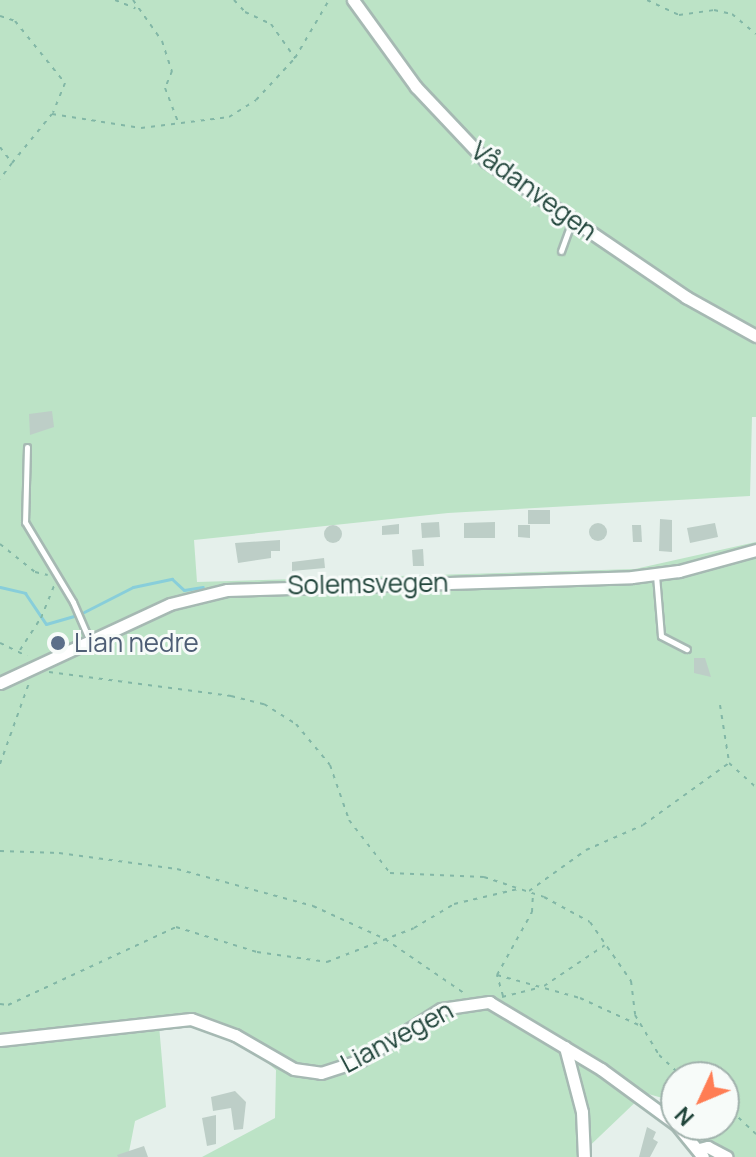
<!DOCTYPE html>
<html>
<head>
<meta charset="utf-8">
<style>
	body { margin:0 }
	#map { position:relative; width:756px; height:1157px; overflow:hidden; background:#e5f0eb; font-family:Manrope,sans-serif }
	div>[style] { position:absolute }
	[style*='--x'] { left:calc(var(--x)*1px); top:calc(var(--y)*1px); width:calc(var(--w)*1px); rotate:calc(var(--a)*1deg) }
	.green>* { inset:0; background:#bce3c6 }
	.stream>* { height:3px; margin:-1.5px; padding:0 1.5px; transform-origin:1.5px; border-radius:1.5px; background:#88ceda }
	.building>* { inset:0; background:#bdcec7 }
	.round { border-radius:50% }
	.path>* { height:2px; margin-top:-1px; transform-origin:0; background:repeating-linear-gradient(90deg,#82b7a6 0 4px,transparent 0 10px) }
	.roads { filter:drop-shadow(2px 0 #a6b9b3) drop-shadow(-2px 0 #a6b9b3) drop-shadow(0 2px #a6b9b3) drop-shadow(0 -2px #a6b9b3) }
	.lane>* { height:5px; margin:-2.5px; padding:0 2.5px; transform-origin:2.5px; border-radius:2.5px; background:#fff }
	.street>* { height:11px; margin:-5.5px; padding:0 5.5px; transform-origin:5.5px; border-radius:5.5px; background:#fff }
	.dots>* { width:22px; height:22px; translate:-50% -50%; box-sizing:border-box; border:4px solid #f7fbf9; border-radius:50% }
	span { translate:-50% -50%; white-space:nowrap; text-align:center; line-height:1.15; -webkit-text-stroke:6px #f7fbf9; paint-order:stroke }
	.street-label { font-size:26px; color:#21453b }
	.service-label { font-size:26px; color:#4e5e75 }
	.left { translate:0 -50%; text-align:left }
	.north { position:absolute; left:660px; top:1061px; width:80px; height:80px; box-sizing:border-box; background:#f7fbf9; border:2px solid #a1b2ad; border-radius:50%; rotate:226deg; font-size:22px; font-weight:700; line-height:32px; text-align:center; color:#21453b }
	.north::after { content:''; display:block; margin:auto; width:28px; height:36px; background:#ff7d54; clip-path:polygon(50% 0,100% 100%,50% 72%,0 100%) }
</style>
</head>
<body>
<div id="map">
	<div class="green">
		<i style="clip-path:polygon(0 0,756px 0,756px 417px,752px 417px,750px 496px,448px 513px,194px 540px,197px 582px,635px 569px,756px 542px,756px 1157px,692px 1157px,713px 1125px,724px 1125px,724px 1077px,676px 1077px,676px 1102px,645px 1093px,578px 1157px,202px 1157px,275px 1118px,276px 1070px,244px 1043px,192px 1023px,159px 1025px,166px 1107px,135px 1121px,128px 1157px,0 1157px)"></i>
	</div>
	<div class="stream">
		<i style="--x:0;--y:587;--w:26;--a:13"></i>
		<i style="--x:25;--y:593;--w:37;--a:56"></i>
		<i style="--x:46;--y:624;--w:29;--a:-16"></i>
		<i style="--x:84;--y:612;--w:55;--a:-27"></i>
		<i style="--x:133;--y:587;--w:40;--a:-12"></i>
		<i style="--x:172;--y:579;--w:16;--a:43"></i>
		<i style="--x:184;--y:590;--w:19;--a:-9"></i>
	</div>
	<div class="building">
		<i style="clip-path:polygon(52px 411px,54px 427px,30px 435px,29px 414px)"></i>
		<i style="clip-path:polygon(528px 510px,550px 510px,550px 524px,528px 524px)"></i>
		<i style="clip-path:polygon(660px 519px,672px 520px,672px 552px,659px 551px)"></i>
		<i style="clip-path:polygon(439px 522px,440px 537px,422px 538px,421px 523px)"></i>
		<i style="clip-path:polygon(495px 522px,495px 538px,464px 538px,464px 523px)"></i>
		<i style="clip-path:polygon(715px 523px,718px 537px,690px 543px,687px 528px)"></i>
		<i class="round" style="left:589px;top:523px;width:18px;height:18px"></i>
		<i style="clip-path:polygon(399px 524px,399px 534px,382px 535px,382px 526px)"></i>
		<i class="round" style="left:324px;top:525px;width:18px;height:18px"></i>
		<i style="clip-path:polygon(518px 525px,530px 525px,530px 538px,518px 537px)"></i>
		<i style="clip-path:polygon(632px 525px,641px 525px,642px 542px,633px 542px)"></i>
		<i style="clip-path:polygon(280px 540px,280px 551px,271px 551px,271px 558px,238px 563px,235px 543px)"></i>
		<i style="clip-path:polygon(423px 549px,424px 566px,413px 566px,412px 550px)"></i>
		<i style="clip-path:polygon(324px 558px,325px 568px,292px 571px,292px 562px)"></i>
		<i style="clip-path:polygon(694px 658px,705px 658px,711px 677px,694px 673px)"></i>
		<i style="clip-path:polygon(235px 1091px,246px 1102px,243px 1129px,234px 1130px,231px 1108px,213px 1111px,211px 1097px)"></i>
		<i style="clip-path:polygon(216px 1115px,216px 1144px,207px 1146px,202px 1118px)"></i>
		<i style="clip-path:polygon(647px 1127px,656px 1132px,653px 1139px,658px 1142px,650px 1157px,639px 1157px)"></i>
		<i style="clip-path:polygon(144px 1146px,148px 1157px,118px 1157px,117px 1155px)"></i>
	</div>
	<div class="path">
		<i style="--x:115;--y:0;--w:22;--a:22"></i>
		<i style="--x:133;--y:0;--w:50;--a:54.7"></i>
		<i style="--x:162;--y:41;--w:32;--a:72"></i>
		<i style="--x:172;--y:71;--w:18;--a:112"></i>
		<i style="--x:165;--y:88;--w:39;--a:69"></i>
		<i style="--x:234;--y:0;--w:16;--a:47"></i>
		<i style="--x:245;--y:12;--w:29;--a:25"></i>
		<i style="--x:271;--y:24;--w:42;--a:54.8"></i>
		<i style="--x:647;--y:0;--w:35;--a:25"></i>
		<i style="--x:679;--y:15;--w:35;--a:-8"></i>
		<i style="--x:714;--y:10;--w:18;--a:13"></i>
		<i style="--x:732;--y:14;--w:31;--a:40"></i>
		<i style="--x:0;--y:16;--w:16;--a:18"></i>
		<i style="--x:15;--y:21;--w:80;--a:51.1"></i>
		<i style="--x:65;--y:83;--w:32;--a:112"></i>
		<i style="--x:0;--y:147;--w:20;--a:53"></i>
		<i style="--x:12;--y:163;--w:20;--a:127"></i>
		<i style="--x:12;--y:163;--w:63;--a:-50.8"></i>
		<i style="--x:52;--y:114;--w:90;--a:8.9"></i>
		<i style="--x:141;--y:128;--w:89;--a:-7.1"></i>
		<i style="--x:229;--y:117;--w:32;--a:-32"></i>
		<i style="--x:256;--y:100;--w:57;--a:-47.1"></i>
		<i style="--x:295;--y:58;--w:67;--a:-59.6"></i>
		<i style="--x:0;--y:544;--w:45;--a:38.7"></i>
		<i style="--x:35;--y:572;--w:13;--a:13"></i>
		<i style="--x:0;--y:643;--w:30;--a:26"></i>
		<i style="--x:20;--y:650;--w:38;--a:-57"></i>
		<i style="--x:41;--y:618;--w:35;--a:-68"></i>
		<i style="--x:49;--y:672;--w:184;--a:7.5"></i>
		<i style="--x:231;--y:696;--w:34;--a:14"></i>
		<i style="--x:264;--y:704;--w:38;--a:32"></i>
		<i style="--x:296;--y:724;--w:53;--a:50.3"></i>
		<i style="--x:330;--y:765;--w:58;--a:70.9"></i>
		<i style="--x:349;--y:820;--w:67;--a:52.3"></i>
		<i style="--x:390;--y:873;--w:94;--a:2.4"></i>
		<i style="--x:484;--y:877;--w:63;--a:18.4"></i>
		<i style="--x:544;--y:897;--w:52;--a:28.5"></i>
		<i style="--x:590;--y:922;--w:72;--a:55.2"></i>
		<i style="--x:631;--y:981;--w:34;--a:83"></i>
		<i style="--x:635;--y:1015;--w:47;--a:59"></i>
		<i style="--x:659;--y:1055;--w:33;--a:43"></i>
		<i style="--x:720;--y:705;--w:58;--a:81"></i>
		<i style="--x:0;--y:764;--w:86;--a:-70.3"></i>
		<i style="--x:0;--y:851;--w:59;--a:1.9"></i>
		<i style="--x:59;--y:853;--w:119;--a:7.7"></i>
		<i style="--x:177;--y:869;--w:141;--a:15.2"></i>
		<i style="--x:313;--y:906;--w:79;--a:24.6"></i>
		<i style="--x:385;--y:939;--w:96;--a:34.4"></i>
		<i style="--x:529;--y:891;--w:70;--a:-35.7"></i>
		<i style="--x:586;--y:850;--w:62;--a:-23.7"></i>
		<i style="--x:643;--y:825;--w:106;--a:-35.8"></i>
		<i style="--x:729;--y:763;--w:36;--a:42"></i>
		<i style="--x:497;--y:975;--w:86;--a:15.5"></i>
		<i style="--x:580;--y:998;--w:67;--a:24.7"></i>
		<i style="--x:544;--y:986;--w:73;--a:-33.9"></i>
		<i style="--x:503;--y:996;--w:22;--a:-106"></i>
		<i style="--x:497;--y:975;--w:72;--a:-60.9"></i>
		<i style="--x:532;--y:912;--w:18;--a:-87"></i>
		<i style="--x:502;--y:997;--w:37;--a:-14"></i>
		<i style="--x:0;--y:1004;--w:8;--a:7"></i>
		<i style="--x:8;--y:1005;--w:185;--a:-24.9"></i>
		<i style="--x:176;--y:927;--w:85;--a:17.2"></i>
		<i style="--x:257;--y:952;--w:71;--a:8.1"></i>
		<i style="--x:327;--y:962;--w:93;--a:-21.3"></i>
		<i style="--x:414;--y:928;--w:47;--a:-31"></i>
		<i style="--x:454;--y:904;--w:66;--a:-13.2"></i>
		<i style="--x:724;--y:1104;--w:44;--a:43.2"></i>
	</div>
	<div class="roads">
		<div class="lane">
			<i style="--x:561;--y:251;--w:32;--a:-70"></i>
			<i style="--x:27;--y:447;--w:75;--a:91.5"></i>
			<i style="--x:25;--y:522;--w:93;--a:59"></i>
			<i style="--x:73;--y:602;--w:40;--a:66.6"></i>
			<i style="--x:656;--y:575;--w:61;--a:85.3"></i>
			<i style="--x:661;--y:636;--w:29;--a:27"></i>
		</div>
		<div class="street">
			<i style="--x:353;--y:0;--w:107;--a:54.1"></i>
			<i style="--x:416;--y:87;--w:102;--a:46.6"></i>
			<i style="--x:486;--y:161;--w:242;--a:34.2"></i>
			<i style="--x:686;--y:297;--w:80;--a:29.1"></i>
			<i style="--x:0;--y:683;--w:187;--a:-24.9"></i>
			<i style="--x:170;--y:604;--w:59;--a:-13.8"></i>
			<i style="--x:227;--y:590;--w:405;--a:-1.8"></i>
			<i style="--x:632;--y:577;--w:47;--a:-7.3"></i>
			<i style="--x:679;--y:571;--w:80;--a:-15.3"></i>
			<i style="--x:0;--y:1040;--w:192;--a:-6.3"></i>
			<i style="--x:191;--y:1019;--w:47;--a:20"></i>
			<i style="--x:235;--y:1035;--w:68;--a:30"></i>
			<i style="--x:294;--y:1069;--w:27;--a:8"></i>
			<i style="--x:321;--y:1073;--w:42;--a:-18"></i>
			<i style="--x:361;--y:1060;--w:95;--a:-32.5"></i>
			<i style="--x:441;--y:1009;--w:49;--a:-8.3"></i>
			<i style="--x:489;--y:1002;--w:131;--a:30.9"></i>
			<i style="--x:601;--y:1069;--w:93;--a:36.3"></i>
			<i style="--x:565;--y:1047;--w:67;--a:75.3"></i>
			<i style="--x:582;--y:1112;--w:45;--a:87.5"></i>
			<i style="--x:677;--y:1125;--w:41;--a:50.9"></i>
			<i style="--x:699;--y:1149;--w:9;--a:-13"></i>
			<i style="--x:708;--y:1147;--w:21;--a:28"></i>
		</div>
	</div>
	<div class="dots">
		<i style="left:58px;top:643px;background:#5c6f8a"></i>
	</div>
	<div class="street-label">
		<span style="left:534px;top:191px;rotate:36deg">Vådanvegen</span>
		<span style="left:368px;top:584px;rotate:-1deg">Solemsvegen</span>
		<span style="left:397px;top:1037px;rotate:-28deg">Lianvegen</span>
	</div>
	<div class="service-label">
		<span class="left" style="left:74px;top:643px">Lian nedre</span>
	</div>
	<div class="north">N</div>
</div>
</body>
</html>
